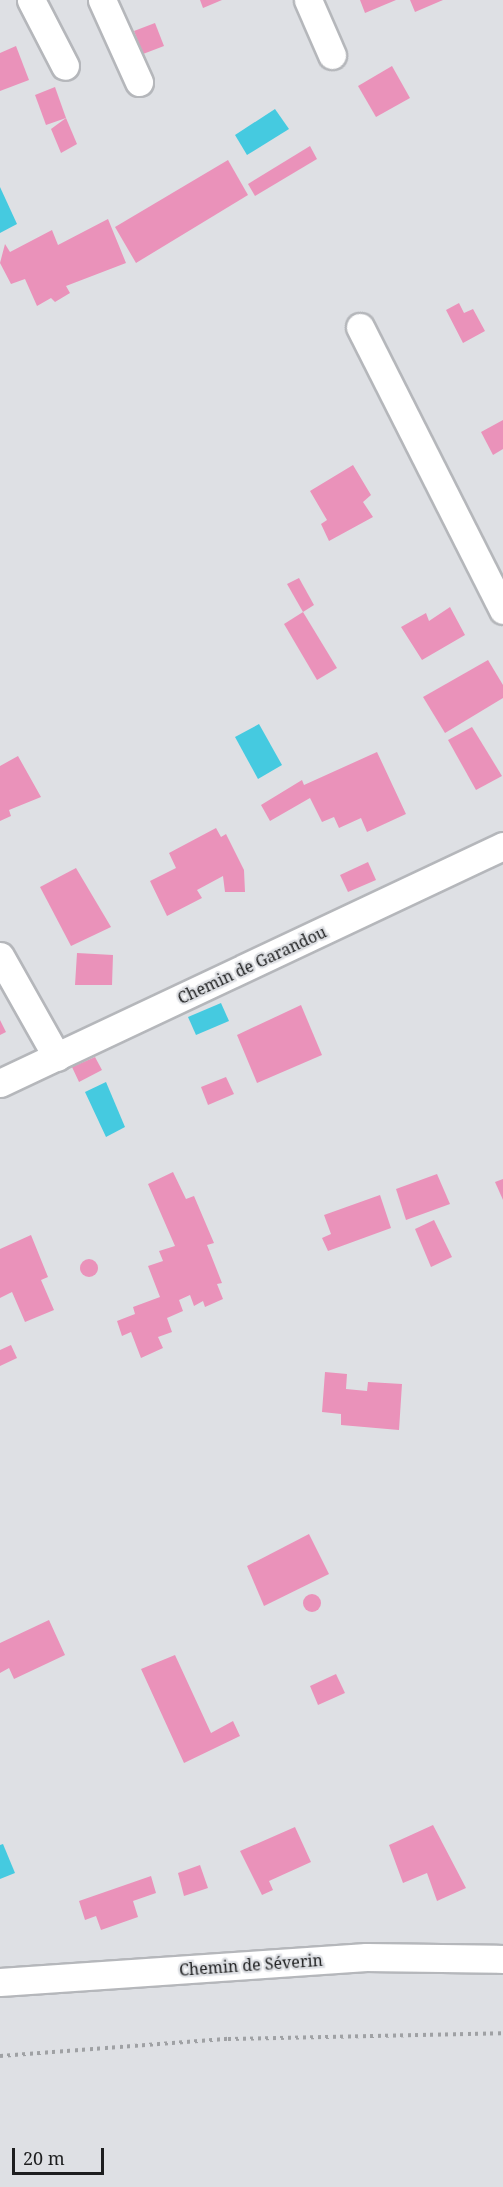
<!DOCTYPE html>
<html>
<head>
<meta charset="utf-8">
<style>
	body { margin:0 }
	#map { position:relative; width:503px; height:2187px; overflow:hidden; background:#dee0e4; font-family:"Noto Serif",serif }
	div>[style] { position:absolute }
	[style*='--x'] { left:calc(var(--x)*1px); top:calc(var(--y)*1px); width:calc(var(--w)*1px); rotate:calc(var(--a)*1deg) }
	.water>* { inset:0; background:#45cae0 }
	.building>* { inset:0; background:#ea92ba }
	.round { border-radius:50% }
	.path>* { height:4px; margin-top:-2px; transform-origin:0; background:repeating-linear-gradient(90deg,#9fa1a4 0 3px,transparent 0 7.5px) }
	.roads { filter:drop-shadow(2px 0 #b5b7bb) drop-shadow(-2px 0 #b5b7bb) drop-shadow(0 2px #b5b7bb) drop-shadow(0 -2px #b5b7bb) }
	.street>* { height:27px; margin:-13.5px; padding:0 13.5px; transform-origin:13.5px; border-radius:13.5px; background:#fff }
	span { translate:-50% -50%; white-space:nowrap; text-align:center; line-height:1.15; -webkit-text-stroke:4.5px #dee0e4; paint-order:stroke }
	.street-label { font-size:16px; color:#1d1e1f }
	.scale { position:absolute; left:12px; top:2148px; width:92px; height:27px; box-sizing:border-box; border:3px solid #1d1e1f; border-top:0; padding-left:8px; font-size:18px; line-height:21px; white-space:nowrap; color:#1d1e1f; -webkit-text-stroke:4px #dee0e4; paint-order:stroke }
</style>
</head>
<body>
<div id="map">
	<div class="water">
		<i style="clip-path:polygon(275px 109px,289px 129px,247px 155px,235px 135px)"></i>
		<i style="clip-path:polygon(0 187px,17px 224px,0 233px)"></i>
		<i style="clip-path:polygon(259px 724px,282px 765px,258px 779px,235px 737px)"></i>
		<i style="clip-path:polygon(221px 1003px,229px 1021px,196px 1035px,188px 1017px)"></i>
		<i style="clip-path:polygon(106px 1082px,125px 1127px,106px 1137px,85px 1092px)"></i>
		<i style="clip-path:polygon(3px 1844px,15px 1873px,0 1879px,0 1845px)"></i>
	</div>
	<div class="building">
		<i style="clip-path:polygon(200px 0,222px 0,203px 8px)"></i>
		<i style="clip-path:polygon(360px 0,396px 0,365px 13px)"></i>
		<i style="clip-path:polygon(410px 0,443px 0,415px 12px)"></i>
		<i style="clip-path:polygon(155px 23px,164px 46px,143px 54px,134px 31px)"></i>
		<i style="clip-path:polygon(16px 46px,29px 80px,0 91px,0 53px)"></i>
		<i style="clip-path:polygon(392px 66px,410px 98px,376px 117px,358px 86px)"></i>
		<i style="clip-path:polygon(55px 87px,66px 118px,46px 125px,35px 95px)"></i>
		<i style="clip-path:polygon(66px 118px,77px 144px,61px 153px,51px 129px)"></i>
		<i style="clip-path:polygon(310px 146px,317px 159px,255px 196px,248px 184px)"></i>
		<i style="clip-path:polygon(228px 160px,248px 195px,136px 263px,115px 227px)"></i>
		<i style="clip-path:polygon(108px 219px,126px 263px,66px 286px,70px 293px,55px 302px,51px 298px,37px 306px,25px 279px,11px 284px,0 263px,5px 244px,10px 252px,52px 230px,58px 245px)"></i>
		<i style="clip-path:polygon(459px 303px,464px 313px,473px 309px,485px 331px,463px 343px,446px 310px)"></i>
		<i style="clip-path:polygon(503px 420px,503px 449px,493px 455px,481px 432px)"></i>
		<i style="clip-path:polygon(353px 465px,371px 495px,363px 502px,373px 517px,329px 541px,321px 524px,327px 520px,310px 491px)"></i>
		<i style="clip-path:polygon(299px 578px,314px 605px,303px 612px,287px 584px)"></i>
		<i style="clip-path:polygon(450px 607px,465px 635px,422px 660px,401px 627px,426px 613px,429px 621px)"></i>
		<i style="clip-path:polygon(303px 612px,337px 668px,317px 680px,284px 624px)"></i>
		<i style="clip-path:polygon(488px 660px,503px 685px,503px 698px,445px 733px,423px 697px)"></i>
		<i style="clip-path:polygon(472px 727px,502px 776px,476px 790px,448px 740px)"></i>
		<i style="clip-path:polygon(377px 752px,406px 814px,367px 832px,361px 818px,339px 828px,334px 817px,322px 822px,310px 798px,270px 821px,261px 805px,302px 780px,304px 785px)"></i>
		<i style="clip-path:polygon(18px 756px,41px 797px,9px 810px,11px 816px,0 821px,0 766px)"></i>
		<i style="clip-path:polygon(216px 828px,221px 837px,226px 834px,244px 870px,245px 892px,225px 892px,223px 876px,197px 890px,202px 898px,167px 916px,150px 881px,176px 868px,169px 853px)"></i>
		<i style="clip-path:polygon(368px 862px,376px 880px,348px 892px,340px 875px)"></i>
		<i style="clip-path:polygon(76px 868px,111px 927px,71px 946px,40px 887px)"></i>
		<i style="clip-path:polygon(77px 953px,113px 955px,112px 985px,75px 985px)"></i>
		<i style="clip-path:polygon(301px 1005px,322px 1055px,257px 1083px,237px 1035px)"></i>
		<i style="clip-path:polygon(0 1020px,6px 1032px,0 1035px)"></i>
		<i style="clip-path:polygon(95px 1057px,102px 1070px,79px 1082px,72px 1067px)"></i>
		<i style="clip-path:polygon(226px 1077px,234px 1094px,208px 1105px,201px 1087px)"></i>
		<i style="clip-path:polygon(173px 1172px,186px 1199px,194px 1196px,214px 1243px,207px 1245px,222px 1283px,217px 1284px,223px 1299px,205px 1307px,203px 1301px,194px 1306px,190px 1295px,179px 1300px,183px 1311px,167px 1318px,172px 1332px,158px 1337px,163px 1348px,141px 1358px,131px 1332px,122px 1336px,117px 1321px,135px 1314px,133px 1307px,160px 1297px,148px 1266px,163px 1261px,159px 1251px,175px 1246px,148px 1184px)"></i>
		<i style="clip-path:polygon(437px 1174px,450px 1204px,406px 1220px,396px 1189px)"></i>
		<i style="clip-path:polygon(503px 1179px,503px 1200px,495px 1182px)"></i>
		<i style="clip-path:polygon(380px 1195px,391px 1228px,328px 1251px,322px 1238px,331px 1234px,324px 1215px)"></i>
		<i style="clip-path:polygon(434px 1220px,452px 1257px,431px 1267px,415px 1229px)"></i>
		<i style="clip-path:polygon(31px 1235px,48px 1277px,41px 1280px,54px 1310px,25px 1322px,12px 1292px,0 1298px,0 1249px)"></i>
		<i class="round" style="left:80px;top:1259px;width:18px;height:18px"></i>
		<i style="clip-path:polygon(11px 1345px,17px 1358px,0 1366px,0 1350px)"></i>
		<i style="clip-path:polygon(325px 1372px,347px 1374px,346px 1389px,367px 1391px,368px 1382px,402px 1384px,399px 1430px,341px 1425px,341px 1414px,322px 1412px)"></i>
		<i style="clip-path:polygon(309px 1534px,329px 1574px,264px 1606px,247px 1566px)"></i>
		<i class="round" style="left:303px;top:1594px;width:18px;height:18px"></i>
		<i style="clip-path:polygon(49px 1620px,65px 1655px,14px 1679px,9px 1668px,0 1673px,0 1643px)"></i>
		<i style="clip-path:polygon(175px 1655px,211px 1733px,233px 1721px,240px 1736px,184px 1763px,141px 1669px)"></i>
		<i style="clip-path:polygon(336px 1674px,345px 1693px,318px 1705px,310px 1686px)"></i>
		<i style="clip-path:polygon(433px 1825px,466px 1888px,437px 1901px,427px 1873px,403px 1883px,389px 1845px)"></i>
		<i style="clip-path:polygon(295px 1827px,311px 1862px,269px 1881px,273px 1890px,262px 1895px,240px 1851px)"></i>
		<i style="clip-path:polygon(200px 1865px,208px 1888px,184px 1896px,178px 1873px)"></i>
		<i style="clip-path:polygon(151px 1876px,156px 1893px,133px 1901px,138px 1917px,101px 1930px,96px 1916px,85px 1920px,79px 1901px)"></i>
	</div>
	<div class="path">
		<i style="--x:0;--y:2056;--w:229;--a:-4.3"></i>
		<i style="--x:228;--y:2039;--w:275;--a:-1.2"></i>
	</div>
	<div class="roads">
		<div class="street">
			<i style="--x:31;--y:0;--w:74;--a:62.7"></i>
			<i style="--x:102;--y:0;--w:90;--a:65.7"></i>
			<i style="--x:308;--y:0;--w:60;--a:66.4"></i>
			<i style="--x:360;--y:327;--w:317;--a:63.2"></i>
			<i style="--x:0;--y:956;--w:116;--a:60.6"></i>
			<i style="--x:0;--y:1083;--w:556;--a:-25.23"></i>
			<i style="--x:0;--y:1982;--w:367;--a:-3.9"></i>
			<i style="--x:366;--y:1957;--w:137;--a:0.8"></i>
		</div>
	</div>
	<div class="street-label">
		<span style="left:252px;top:965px;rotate:-25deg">Chemin de Garandou</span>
		<span style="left:251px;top:1965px;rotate:-4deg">Chemin de Séverin</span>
	</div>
	<div class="scale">20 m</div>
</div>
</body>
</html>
